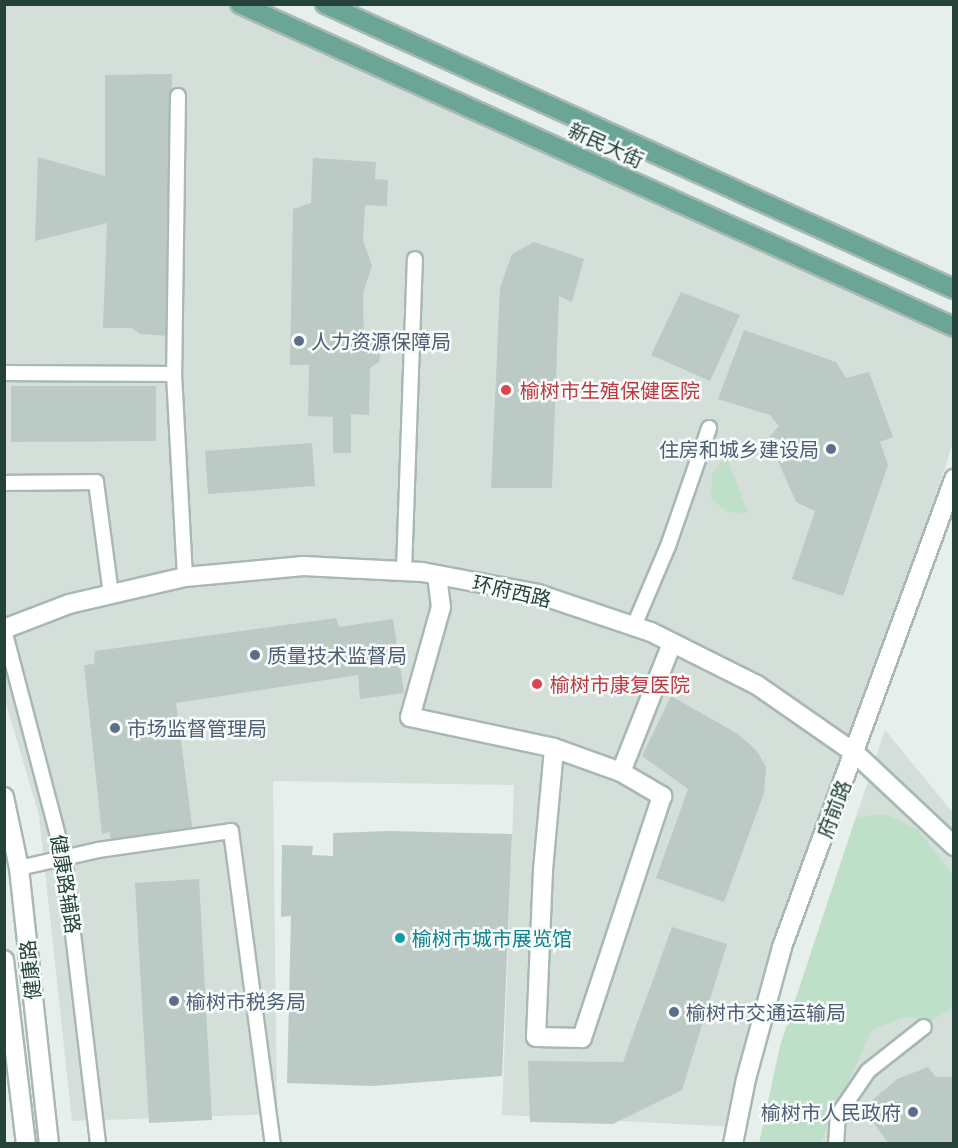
<!DOCTYPE html>
<html>
<head>
<meta charset="utf-8">
<style>
	body { margin:0 }
	#map { position:relative; width:958px; height:1148px; overflow:hidden; background:#e6efeb; font-family:"Open Sans","Noto Sans SC",sans-serif }
	div>[style] { position:absolute }
	[style*='--x'] { left:calc(var(--x)*1px); top:calc(var(--y)*1px); width:calc(var(--w)*1px); rotate:calc(var(--a)*1deg) }
	.built>* { inset:0; background:#d4dfda }
	.green>* { inset:0; background:#bfe0c8 }
	.building>* { inset:0; background:#bbcac4 }
	.roads { filter:drop-shadow(2px 0 #a8b8b2) drop-shadow(-2px 0 #a8b8b2) drop-shadow(0 2px #a8b8b2) drop-shadow(0 -2px #a8b8b2) }
	.lane>* { height:14px; margin:-7px; padding:0 7px; transform-origin:7px; border-radius:7px; background:#fff }
	.street>* { height:18px; margin:-9px; padding:0 9px; transform-origin:9px; border-radius:9px; background:#fff }
	.secondary>* { height:18px; margin:-9px; padding:0 9px; transform-origin:9px; border-radius:9px; background:#fff }
	.primary>* { height:18px; margin:-9px; padding:0 9px; transform-origin:9px; border-radius:9px; background:#6aa596 }
	.dots>* { width:16px; height:16px; translate:-50% -50%; box-sizing:border-box; border:3px solid #f7fbf9; border-radius:50% }
	span { translate:-50% -50%; white-space:nowrap; text-align:center; line-height:1.15; -webkit-text-stroke:5px #f7fbf9; paint-order:stroke }
	.street-label { font-size:20px; color:#24423a }
	.service-label { font-size:20px; color:#4e5e75 }
	.left { translate:0 -50%; text-align:left }
	.right { translate:-100% -50%; text-align:right }
	.health-label { font-size:20px; color:#be3a42 }
	.culture-label { font-size:20px; color:#0d838f }
	.frame { position:absolute; inset:0; border:6px solid #24423a; pointer-events:none }
</style>
</head>
<body>
<div id="map">
	<div class="built">
		<i style="clip-path:polygon(4px 5px,240px 5px,953px 327px,953px 442px,736px 1127px,502px 1115px,514px 785px,273px 781px,277px 1114px,72px 1121px,39px 815px,5px 700px)"></i>
		<i style="clip-path:polygon(885px 730px,953px 813px,953px 1143px,759px 1144px,780px 1046px)"></i>
	</div>
	<div class="green">
		<i style="clip-path:polygon(726px 455px,746px 508px,748px 513px,727px 512px,711px 498px,712px 474px)"></i>
		<i style="clip-path:polygon(886px 814px,918px 830px,953px 875px,953px 1007px,933px 1020px,904px 1017px,872px 1030px,820px 1143px,759px 1144px,780px 1046px,856px 817px)"></i>
	</div>
	<div class="building">
		<i style="clip-path:polygon(172px 74px,171px 336px,140px 334px,132px 328px,103px 328px,107px 223px,35px 241px,38px 157px,105px 176px,105px 75px)"></i>
		<i style="clip-path:polygon(313px 158px,376px 162px,375px 179px,388px 180px,387px 206px,365px 205px,363px 240px,372px 266px,363px 293px,364px 343px,379px 343px,380px 361px,370px 368px,369px 415px,351px 414px,351px 453px,333px 453px,333px 417px,308px 416px,309px 365px,290px 365px,293px 209px,311px 203px)"></i>
		<i style="clip-path:polygon(534px 242px,584px 259px,572px 302px,559px 296px,552px 488px,491px 488px,500px 288px,512px 254px)"></i>
		<i style="clip-path:polygon(681px 292px,740px 315px,710px 381px,651px 355px)"></i>
		<i style="clip-path:polygon(744px 330px,836px 362px,846px 378px,869px 372px,893px 437px,880px 442px,888px 465px,843px 596px,792px 579px,815px 511px,796px 502px,768px 438px,779px 426px,770px 415px,718px 399px)"></i>
		<i style="clip-path:polygon(11px 386px,156px 386px,156px 441px,11px 442px)"></i>
		<i style="clip-path:polygon(312px 443px,315px 486px,208px 494px,205px 451px)"></i>
		<i style="clip-path:polygon(336px 618px,339px 627px,393px 619px,404px 693px,360px 699px,358px 675px,176px 703px,193px 832px,110px 846px,110px 832px,102px 834px,84px 665px,94px 664px,95px 651px)"></i>
		<i style="clip-path:polygon(671px 696px,738px 734px,757px 751px,766px 767px,764px 793px,724px 902px,656px 878px,688px 789px,642px 756px)"></i>
		<i style="clip-path:polygon(389px 831px,512px 834px,502px 1076px,372px 1086px,287px 1083px,291px 916px,281px 917px,282px 845px,313px 846px,312px 855px,333px 856px,333px 833px)"></i>
		<i style="clip-path:polygon(199px 879px,212px 1120px,149px 1123px,135px 883px)"></i>
		<i style="clip-path:polygon(672px 927px,727px 944px,682px 1090px,613px 1124px,530px 1122px,528px 1061px,623px 1062px)"></i>
		<i style="clip-path:polygon(928px 1067px,936px 1077px,954px 1077px,954px 1144px,889px 1144px,873px 1122px,871px 1101px,897px 1079px)"></i>
	</div>
	<div class="roads">
		<div class="lane">
			<i style="--x:178;--y:96;--w:278;--a:90.8"></i>
			<i style="--x:174;--y:374;--w:203;--a:86.9"></i>
			<i style="--x:4;--y:373;--w:170;--a:0.3"></i>
			<i style="--x:4;--y:483;--w:92;--a:-0.6"></i>
			<i style="--x:96;--y:482;--w:113;--a:82.4"></i>
			<i style="--x:404;--y:571;--w:312;--a:-88"></i>
			<i style="--x:634;--y:626;--w:87;--a:-67"></i>
			<i style="--x:668;--y:546;--w:125;--a:-70.8"></i>
			<i style="--x:4;--y:630;--w:236;--a:75.3"></i>
			<i style="--x:64;--y:858;--w:288;--a:83.2"></i>
			<i style="--x:19;--y:868;--w:81;--a:-12.8"></i>
			<i style="--x:98;--y:850;--w:134;--a:-8.1"></i>
			<i style="--x:231;--y:831;--w:316;--a:82.4"></i>
			<i style="--x:836;--y:1144;--w:29;--a:-86"></i>
			<i style="--x:838;--y:1115;--w:53;--a:-55.7"></i>
			<i style="--x:868;--y:1071;--w:71;--a:-38.2"></i>
		</div>
		<div class="street">
			<i style="--x:437;--y:575;--w:32;--a:83"></i>
			<i style="--x:441;--y:607;--w:114;--a:105.7"></i>
			<i style="--x:410;--y:717;--w:147;--a:12.1"></i>
			<i style="--x:554;--y:748;--w:71;--a:19.7"></i>
			<i style="--x:621;--y:772;--w:48;--a:30.3"></i>
			<i style="--x:662;--y:796;--w:255;--a:108.3"></i>
			<i style="--x:582;--y:1038;--w:46;--a:-178.8"></i>
			<i style="--x:536;--y:1037;--w:167;--a:-87.6"></i>
			<i style="--x:543;--y:870;--w:122;--a:-84.8"></i>
			<i style="--x:621;--y:772;--w:139;--a:-68.4"></i>
		</div>
		<div class="secondary">
			<i style="--x:4;--y:629;--w:70;--a:-21"></i>
			<i style="--x:69;--y:604;--w:119;--a:-13.1"></i>
			<i style="--x:185;--y:577;--w:119;--a:-5.3"></i>
			<i style="--x:303;--y:566;--w:119;--a:2.9"></i>
			<i style="--x:422;--y:572;--w:118;--a:10.7"></i>
			<i style="--x:538;--y:594;--w:119;--a:18.6"></i>
			<i style="--x:651;--y:632;--w:119;--a:26.6"></i>
			<i style="--x:757;--y:685;--w:119;--a:34.8"></i>
			<i style="--x:855;--y:753;--w:136;--a:43.2"></i>
			<i style="--x:4;--y:797;--w:73;--a:78.1"></i>
			<i style="--x:19;--y:868;--w:278;--a:83.8"></i>
			<i style="--x:4;--y:960;--w:185;--a:83.2"></i>
			<i style="--x:733;--y:1144;--w:66;--a:-78.7"></i>
			<i style="--x:746;--y:1079;--w:137;--a:-74.7"></i>
			<i style="--x:782;--y:947;--w:499;--a:-69.8"></i>
		</div>
		<div class="primary">
			<i style="--x:240;--y:4;--w:784;--a:24.34"></i>
			<i style="--x:325;--y:4;--w:691;--a:24.38"></i>
		</div>
	</div>
	<div class="dots">
		<i style="left:299px;top:341px;background:#5c6f8a"></i>
		<i style="left:506px;top:390px;background:#e0444e"></i>
		<i style="left:831px;top:449px;background:#5c6f8a"></i>
		<i style="left:255px;top:655px;background:#5c6f8a"></i>
		<i style="left:537px;top:684px;background:#e0444e"></i>
		<i style="left:115px;top:728px;background:#5c6f8a"></i>
		<i style="left:400px;top:938px;background:#0f9aa8"></i>
		<i style="left:174px;top:1001px;background:#5c6f8a"></i>
		<i style="left:674px;top:1012px;background:#5c6f8a"></i>
		<i style="left:913px;top:1112px;background:#5c6f8a"></i>
	</div>
	<div class="street-label">
		<span style="left:606px;top:145px;rotate:24deg">新民大街</span>
		<span style="left:512px;top:591px;rotate:13deg">环府西路</span>
		<span style="left:834px;top:809px;rotate:-69deg">府前路</span>
		<span style="left:66px;top:884px;rotate:81deg">健康路辅路</span>
		<span style="left:30px;top:970px;rotate:-96deg">健康路</span>
	</div>
	<div class="service-label">
		<span class="left" style="left:311px;top:341px">人力资源保障局</span>
		<span class="right" style="left:819px;top:449px">住房和城乡建设局</span>
		<span class="left" style="left:267px;top:655px">质量技术监督局</span>
		<span class="left" style="left:127px;top:728px">市场监督管理局</span>
		<span class="left" style="left:186px;top:1001px">榆树市税务局</span>
		<span class="left" style="left:686px;top:1012px">榆树市交通运输局</span>
		<span class="right" style="left:901px;top:1112px">榆树市人民政府</span>
	</div>
	<div class="health-label">
		<span class="left" style="left:520px;top:390px">榆树市生殖保健医院</span>
		<span class="left" style="left:550px;top:684px">榆树市康复医院</span>
	</div>
	<div class="culture-label">
		<span class="left" style="left:412px;top:938px">榆树市城市展览馆</span>
	</div>
	<div class="frame"></div>
</div>
</body>
</html>
